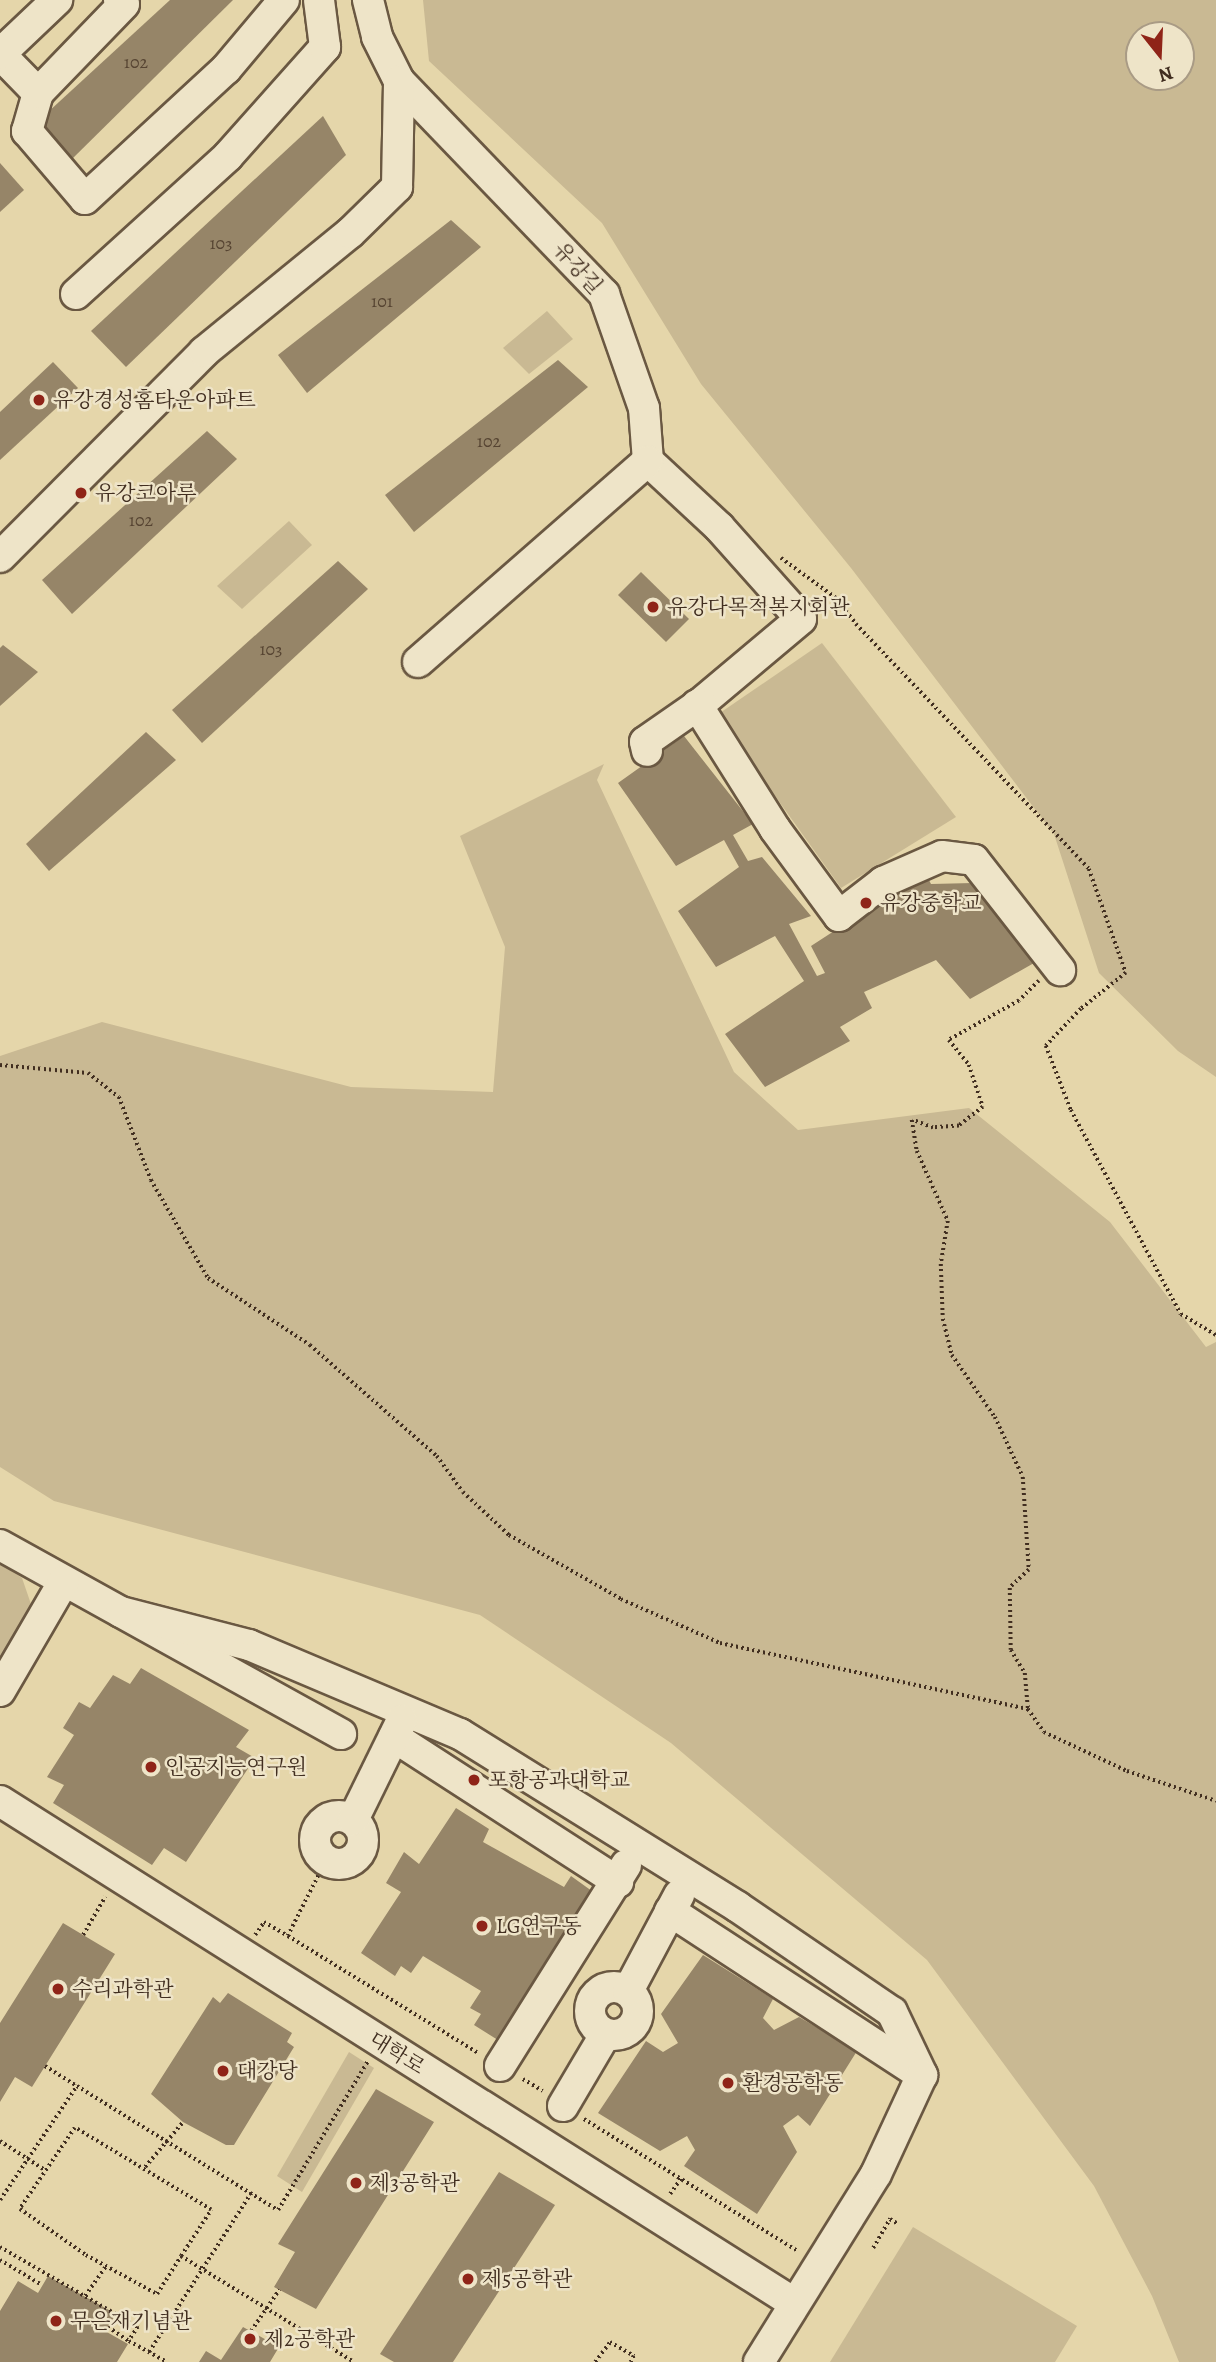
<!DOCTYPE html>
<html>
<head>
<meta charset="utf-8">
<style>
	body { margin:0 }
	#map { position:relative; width:1216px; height:2362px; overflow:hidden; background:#e5d6aa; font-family:Alegreya,"Noto Serif KR",serif }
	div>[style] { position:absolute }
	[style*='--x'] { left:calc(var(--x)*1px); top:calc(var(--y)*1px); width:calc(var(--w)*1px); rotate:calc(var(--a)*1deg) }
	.green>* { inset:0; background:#c9b993 }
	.building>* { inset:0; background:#968568 }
	.path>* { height:3.5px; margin-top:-1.75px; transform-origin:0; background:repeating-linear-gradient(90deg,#412e20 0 2px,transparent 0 5.5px) }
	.roads { filter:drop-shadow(2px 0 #6a5842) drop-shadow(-2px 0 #6a5842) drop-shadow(0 2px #6a5842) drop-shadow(0 -2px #6a5842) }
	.minor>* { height:30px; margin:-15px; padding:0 15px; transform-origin:15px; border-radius:15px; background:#eee4c8 }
	.minor>.ring { margin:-15px; padding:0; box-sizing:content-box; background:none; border:30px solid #eee4c8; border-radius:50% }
	.dots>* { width:19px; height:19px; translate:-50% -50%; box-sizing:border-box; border:4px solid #eee4c8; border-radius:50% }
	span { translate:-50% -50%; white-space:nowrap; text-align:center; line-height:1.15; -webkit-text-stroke:5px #eee4c8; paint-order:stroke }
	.number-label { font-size:18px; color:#564432 }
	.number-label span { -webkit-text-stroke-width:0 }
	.street-label { font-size:21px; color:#412e20 }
	.poi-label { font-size:21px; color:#412e20 }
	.left { translate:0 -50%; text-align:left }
	.north { position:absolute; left:1125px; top:21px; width:70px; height:70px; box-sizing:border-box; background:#eee4c8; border:2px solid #a99b85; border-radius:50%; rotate:162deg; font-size:19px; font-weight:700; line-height:28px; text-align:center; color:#412e20 }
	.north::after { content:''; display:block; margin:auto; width:24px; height:32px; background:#8f2418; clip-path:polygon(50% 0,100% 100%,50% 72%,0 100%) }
</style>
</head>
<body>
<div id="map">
	<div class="green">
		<i style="clip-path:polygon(evenodd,423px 0,1216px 0,1216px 1077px,1178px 1051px,1099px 973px,1054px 834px,851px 568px,701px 384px,602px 223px,429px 61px,423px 0,1139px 35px,1181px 35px,1181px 77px,1139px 77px,1139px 35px)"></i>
		<i style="clip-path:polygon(547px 311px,573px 339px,529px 374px,503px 348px)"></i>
		<i style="clip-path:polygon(289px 521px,312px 545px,242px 609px,217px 586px)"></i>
		<i style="clip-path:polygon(822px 643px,956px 817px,841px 888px,717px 715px)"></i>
		<i style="clip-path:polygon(604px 764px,597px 780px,734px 1072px,798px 1130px,969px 1108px,1110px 1222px,1206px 1347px,1216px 1342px,1216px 2362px,1179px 2362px,1152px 2296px,1094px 2186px,927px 1960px,671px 1743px,480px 1615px,54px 1501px,0 1467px,0 1056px,102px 1022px,351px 1087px,493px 1092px,505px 947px,460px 836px)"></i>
		<i style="clip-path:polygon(0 1563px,22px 1578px,32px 1607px,0 1677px)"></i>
		<i style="clip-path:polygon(349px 2052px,374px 2068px,302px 2192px,277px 2176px)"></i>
		<i style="clip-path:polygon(913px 2227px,1077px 2326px,1055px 2362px,830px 2362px)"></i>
	</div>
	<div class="building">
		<i style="clip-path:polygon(170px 0,233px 0,70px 161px,35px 124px)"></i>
		<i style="clip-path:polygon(323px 116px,346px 155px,126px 367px,91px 331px)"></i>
		<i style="clip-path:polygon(0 163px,24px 190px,0 212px)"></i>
		<i style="clip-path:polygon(451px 220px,481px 247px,307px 393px,278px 355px)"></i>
		<i style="clip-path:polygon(558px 360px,588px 387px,414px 532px,385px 495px)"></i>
		<i style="clip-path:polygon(53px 362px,78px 388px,0 460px,0 412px)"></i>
		<i style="clip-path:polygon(207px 431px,237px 459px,72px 614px,42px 580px)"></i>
		<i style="clip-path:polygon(338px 561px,368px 589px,202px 743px,172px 710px)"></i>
		<i style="clip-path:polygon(641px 572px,689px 619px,666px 642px,618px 595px)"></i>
		<i style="clip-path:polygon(3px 645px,38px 672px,0 706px,0 648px)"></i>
		<i style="clip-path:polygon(146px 732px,176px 760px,49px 871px,26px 844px)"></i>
		<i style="clip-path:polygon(684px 736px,753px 824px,733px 835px,748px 861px,762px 857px,811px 916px,789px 924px,817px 976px,825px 973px,811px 946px,925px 872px,931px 884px,973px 883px,1034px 963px,970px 999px,936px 960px,864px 992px,872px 1008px,840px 1027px,850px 1041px,765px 1087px,725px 1034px,804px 981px,775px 936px,716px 967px,678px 911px,739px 867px,724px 840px,676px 866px,618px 783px)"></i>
		<i style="clip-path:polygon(141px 1668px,249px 1730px,236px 1747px,255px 1758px,186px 1862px,164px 1848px,152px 1865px,53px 1803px,64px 1785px,47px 1777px,74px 1735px,63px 1728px,79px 1702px,90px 1708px,113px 1675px,130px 1684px)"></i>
		<i style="clip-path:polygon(456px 1808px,489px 1829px,483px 1842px,564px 1887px,571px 1876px,603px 1899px,509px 2047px,474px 2025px,481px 2014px,470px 2008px,481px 1991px,423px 1956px,411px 1973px,401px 1966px,395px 1976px,361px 1953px,401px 1892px,386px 1883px,404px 1852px,419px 1864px)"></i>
		<i style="clip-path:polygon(63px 1923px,115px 1954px,32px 2087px,15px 2077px,0 2102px,0 2023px)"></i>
		<i style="clip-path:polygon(703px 1955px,773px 1999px,763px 2018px,774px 2030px,799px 2017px,857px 2051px,810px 2126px,798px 2115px,783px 2126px,797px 2152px,757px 2214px,684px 2166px,695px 2150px,687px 2136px,660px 2151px,598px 2113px,646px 2041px,663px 2052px,678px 2043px,661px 2014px)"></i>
		<i style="clip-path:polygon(228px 1993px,292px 2033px,287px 2042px,294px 2047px,234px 2145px,226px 2145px,183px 2122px,151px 2094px,213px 1997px,220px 2003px)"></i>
		<i style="clip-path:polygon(376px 2089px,434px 2122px,316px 2309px,274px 2287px,295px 2252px,278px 2244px)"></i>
		<i style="clip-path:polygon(499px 2172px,555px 2205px,453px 2362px,394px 2362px,380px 2354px)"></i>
		<i style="clip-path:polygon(48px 2276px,116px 2314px,105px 2331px,128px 2344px,117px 2362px,0 2362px,0 2311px,18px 2281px,38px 2293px)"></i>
		<i style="clip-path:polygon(243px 2327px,279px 2347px,270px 2362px,199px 2362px,206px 2351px,221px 2360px)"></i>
	</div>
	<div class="path">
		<i style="--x:781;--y:558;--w:68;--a:36"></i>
		<i style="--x:836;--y:598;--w:33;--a:52"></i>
		<i style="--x:856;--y:624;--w:338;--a:46.4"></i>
		<i style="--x:1089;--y:869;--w:110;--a:70.4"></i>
		<i style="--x:1126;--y:973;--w:58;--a:141.3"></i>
		<i style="--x:1081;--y:1009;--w:51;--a:133.4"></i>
		<i style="--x:1046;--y:1046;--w:69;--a:68.7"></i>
		<i style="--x:1071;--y:1110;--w:232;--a:61.7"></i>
		<i style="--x:1181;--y:1314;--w:41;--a:31"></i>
		<i style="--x:1039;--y:981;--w:28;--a:135"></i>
		<i style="--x:1019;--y:1001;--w:80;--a:150.9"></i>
		<i style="--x:949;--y:1040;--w:32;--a:51"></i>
		<i style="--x:969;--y:1065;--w:44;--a:71.6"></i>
		<i style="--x:983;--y:1107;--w:31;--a:142"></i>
		<i style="--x:959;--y:1126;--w:26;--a:176"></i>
		<i style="--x:933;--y:1128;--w:22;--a:-159"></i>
		<i style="--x:912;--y:1120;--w:31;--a:81"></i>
		<i style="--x:917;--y:1151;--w:77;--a:66.1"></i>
		<i style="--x:948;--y:1221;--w:44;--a:99.2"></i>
		<i style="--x:941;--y:1264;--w:55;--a:87.9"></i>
		<i style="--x:943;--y:1319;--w:37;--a:76"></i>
		<i style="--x:952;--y:1355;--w:75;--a:55.3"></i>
		<i style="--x:995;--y:1417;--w:66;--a:65"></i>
		<i style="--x:1023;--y:1477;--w:93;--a:86.3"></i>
		<i style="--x:1029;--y:1570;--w:26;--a:137"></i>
		<i style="--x:1010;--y:1588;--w:62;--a:89.1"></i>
		<i style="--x:1011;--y:1650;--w:27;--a:59"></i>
		<i style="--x:1025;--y:1673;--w:36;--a:85"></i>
		<i style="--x:1028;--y:1709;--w:28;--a:55"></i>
		<i style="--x:1044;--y:1732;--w:92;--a:25.2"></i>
		<i style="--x:1127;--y:1771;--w:94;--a:18.6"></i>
		<i style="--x:0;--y:1065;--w:88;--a:5.2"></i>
		<i style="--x:88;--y:1073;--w:39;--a:38"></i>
		<i style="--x:119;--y:1097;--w:89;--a:68.9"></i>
		<i style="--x:151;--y:1180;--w:113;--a:59.8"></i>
		<i style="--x:208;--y:1278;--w:122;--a:33.3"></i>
		<i style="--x:310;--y:1345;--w:169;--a:41.2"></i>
		<i style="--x:437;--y:1456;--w:44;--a:54.2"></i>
		<i style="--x:463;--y:1492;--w:63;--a:43.1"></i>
		<i style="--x:509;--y:1535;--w:129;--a:29.7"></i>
		<i style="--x:621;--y:1599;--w:108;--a:24"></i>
		<i style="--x:720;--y:1643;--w:315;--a:12.1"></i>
		<i style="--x:326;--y:1861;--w:84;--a:116.9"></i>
		<i style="--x:288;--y:1936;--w:225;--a:31.6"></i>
		<i style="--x:83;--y:1935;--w:44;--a:-59.9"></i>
		<i style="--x:255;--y:1935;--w:16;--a:-55"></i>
		<i style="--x:264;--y:1922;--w:28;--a:30"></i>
		<i style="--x:45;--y:2066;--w:38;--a:32"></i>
		<i style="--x:523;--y:2079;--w:23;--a:31"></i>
		<i style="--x:584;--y:2119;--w:251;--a:31.7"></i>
		<i style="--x:0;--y:2141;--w:54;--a:32.8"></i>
		<i style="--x:145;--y:2167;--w:59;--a:-49.8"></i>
		<i style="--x:670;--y:2194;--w:19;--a:-55"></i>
		<i style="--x:0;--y:2200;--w:138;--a:-56"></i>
		<i style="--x:77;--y:2086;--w:236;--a:31.7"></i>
		<i style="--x:278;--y:2210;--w:174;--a:-58.9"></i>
		<i style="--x:0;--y:2247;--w:160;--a:30.1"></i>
		<i style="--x:138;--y:2327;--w:17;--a:123"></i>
		<i style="--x:129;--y:2341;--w:43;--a:28.9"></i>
		<i style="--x:873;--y:2248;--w:34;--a:-60"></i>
		<i style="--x:890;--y:2219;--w:9;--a:32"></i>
		<i style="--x:181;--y:2256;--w:55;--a:-56.9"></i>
		<i style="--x:211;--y:2210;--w:159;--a:-148.9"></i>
		<i style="--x:75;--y:2128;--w:98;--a:124.2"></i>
		<i style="--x:20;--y:2209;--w:80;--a:34.9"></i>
		<i style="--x:86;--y:2255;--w:81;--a:28.8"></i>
		<i style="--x:157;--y:2294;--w:45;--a:-57.7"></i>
		<i style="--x:181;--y:2256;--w:203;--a:31.5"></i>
		<i style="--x:0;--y:2260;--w:49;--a:30.8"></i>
		<i style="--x:85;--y:2296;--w:37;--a:-55"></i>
		<i style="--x:108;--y:2327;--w:25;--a:34"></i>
		<i style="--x:251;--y:2331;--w:50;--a:-55.7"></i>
		<i style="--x:149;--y:2352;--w:189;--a:-57.3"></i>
		<i style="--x:595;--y:2362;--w:25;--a:-53"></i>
		<i style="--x:610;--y:2342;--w:28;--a:30"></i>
		<i style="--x:634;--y:2356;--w:7;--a:117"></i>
	</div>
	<div class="roads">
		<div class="minor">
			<i style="--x:119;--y:0;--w:6;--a:39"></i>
			<i style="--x:124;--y:4;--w:124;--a:134"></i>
			<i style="--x:38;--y:93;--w:40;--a:106"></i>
			<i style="--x:27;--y:131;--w:89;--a:49.5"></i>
			<i style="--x:85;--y:199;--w:192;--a:-42.7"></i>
			<i style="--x:226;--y:69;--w:90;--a:-50"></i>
			<i style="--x:368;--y:0;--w:38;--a:76"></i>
			<i style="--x:377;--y:37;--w:49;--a:63.4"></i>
			<i style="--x:399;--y:81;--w:296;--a:46.1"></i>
			<i style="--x:604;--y:294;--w:121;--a:70.7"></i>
			<i style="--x:644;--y:408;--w:53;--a:85.7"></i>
			<i style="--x:648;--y:461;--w:97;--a:42.9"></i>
			<i style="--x:719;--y:527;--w:123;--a:48.3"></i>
			<i style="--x:801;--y:619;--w:131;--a:140"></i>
			<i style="--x:701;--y:703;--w:68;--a:145.1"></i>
			<i style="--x:645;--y:742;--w:9;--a:77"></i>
			<i style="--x:38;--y:93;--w:54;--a:-134.3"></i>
			<i style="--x:0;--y:54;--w:79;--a:-43.5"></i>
			<i style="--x:76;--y:294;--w:205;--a:-42.2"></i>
			<i style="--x:228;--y:156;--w:146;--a:-48.3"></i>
			<i style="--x:325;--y:47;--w:47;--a:-97.3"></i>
			<i style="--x:0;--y:557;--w:289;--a:-45.1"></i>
			<i style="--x:204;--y:352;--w:188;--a:-39.2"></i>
			<i style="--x:350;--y:233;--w:66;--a:-44.4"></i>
			<i style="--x:397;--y:187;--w:106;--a:-88.9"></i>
			<i style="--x:418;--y:662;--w:305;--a:-41.2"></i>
			<i style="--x:697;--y:705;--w:146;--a:57.8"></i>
			<i style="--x:775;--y:829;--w:108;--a:53.7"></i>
			<i style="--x:839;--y:916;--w:56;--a:-37.7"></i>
			<i style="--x:883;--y:882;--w:64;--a:-23.8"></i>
			<i style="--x:942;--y:856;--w:32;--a:7"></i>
			<i style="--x:974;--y:860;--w:140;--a:52"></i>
			<i style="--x:0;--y:1545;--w:390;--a:29"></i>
			<i style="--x:121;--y:1612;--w:132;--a:14.5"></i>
			<i style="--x:249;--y:1645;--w:229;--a:22.9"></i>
			<i style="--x:460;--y:1734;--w:327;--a:31.9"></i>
			<i style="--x:738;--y:1907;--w:186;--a:34.3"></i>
			<i style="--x:892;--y:2012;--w:70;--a:64.5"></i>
			<i style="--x:0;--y:1691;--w:127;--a:-59.8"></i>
			<i style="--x:394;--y:1737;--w:267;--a:32.9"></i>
			<i style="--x:0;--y:1801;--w:939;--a:32.3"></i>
			<i class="ring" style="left:315px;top:1816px;width:18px;height:18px"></i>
			<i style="--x:353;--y:1820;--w:111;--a:-63.9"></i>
			<i style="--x:670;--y:1911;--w:301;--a:33.1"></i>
			<i class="ring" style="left:590px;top:1987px;width:18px;height:18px"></i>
			<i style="--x:628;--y:1991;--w:109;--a:-62"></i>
			<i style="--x:500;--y:2066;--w:237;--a:-57.9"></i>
			<i style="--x:563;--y:2106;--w:82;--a:-59.4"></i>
			<i style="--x:759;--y:2362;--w:221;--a:-58.1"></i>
			<i style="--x:876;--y:2174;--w:109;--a:-65.1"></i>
		</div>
	</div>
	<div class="dots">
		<i style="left:39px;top:400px;background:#8f2418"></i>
		<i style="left:81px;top:493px;background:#8f2418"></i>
		<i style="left:653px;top:607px;background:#8f2418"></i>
		<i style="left:866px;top:903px;background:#8f2418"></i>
		<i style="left:151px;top:1767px;background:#8f2418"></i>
		<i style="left:474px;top:1780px;background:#8f2418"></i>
		<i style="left:482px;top:1926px;background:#8f2418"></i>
		<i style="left:58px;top:1989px;background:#8f2418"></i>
		<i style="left:223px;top:2071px;background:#8f2418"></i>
		<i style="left:728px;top:2083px;background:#8f2418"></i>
		<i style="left:356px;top:2183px;background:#8f2418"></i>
		<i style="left:468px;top:2279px;background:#8f2418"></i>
		<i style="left:56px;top:2321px;background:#8f2418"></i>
		<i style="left:250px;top:2339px;background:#8f2418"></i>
	</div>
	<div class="number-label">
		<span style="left:136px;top:62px">102</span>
		<span style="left:221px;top:243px">103</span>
		<span style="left:382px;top:301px">101</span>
		<span style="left:489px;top:441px">102</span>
		<span style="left:141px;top:520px">102</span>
		<span style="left:271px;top:649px">103</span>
	</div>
	<div class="street-label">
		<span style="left:578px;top:268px;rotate:48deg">유강길</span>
		<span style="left:397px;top:2053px;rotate:32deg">대학로</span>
	</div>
	<div class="poi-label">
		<span class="left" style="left:53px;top:400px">유강경성홈타운아파트</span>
		<span class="left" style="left:95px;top:493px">유강코아루</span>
		<span class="left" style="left:667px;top:607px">유강다목적복지회관</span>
		<span class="left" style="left:880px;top:903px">유강중학교</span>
		<span class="left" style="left:165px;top:1767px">인공지능연구원</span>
		<span class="left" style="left:488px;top:1780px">포항공과대학교</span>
		<span class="left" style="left:496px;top:1926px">LG연구동</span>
		<span class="left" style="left:72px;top:1989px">수리과학관</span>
		<span class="left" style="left:237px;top:2071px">대강당</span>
		<span class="left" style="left:742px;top:2083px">환경공학동</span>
		<span class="left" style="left:370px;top:2183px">제3공학관</span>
		<span class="left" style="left:482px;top:2279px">제5공학관</span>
		<span class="left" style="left:70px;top:2321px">무은재기념관</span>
		<span class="left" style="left:264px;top:2339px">제2공학관</span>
	</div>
	<div class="north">N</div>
</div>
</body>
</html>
